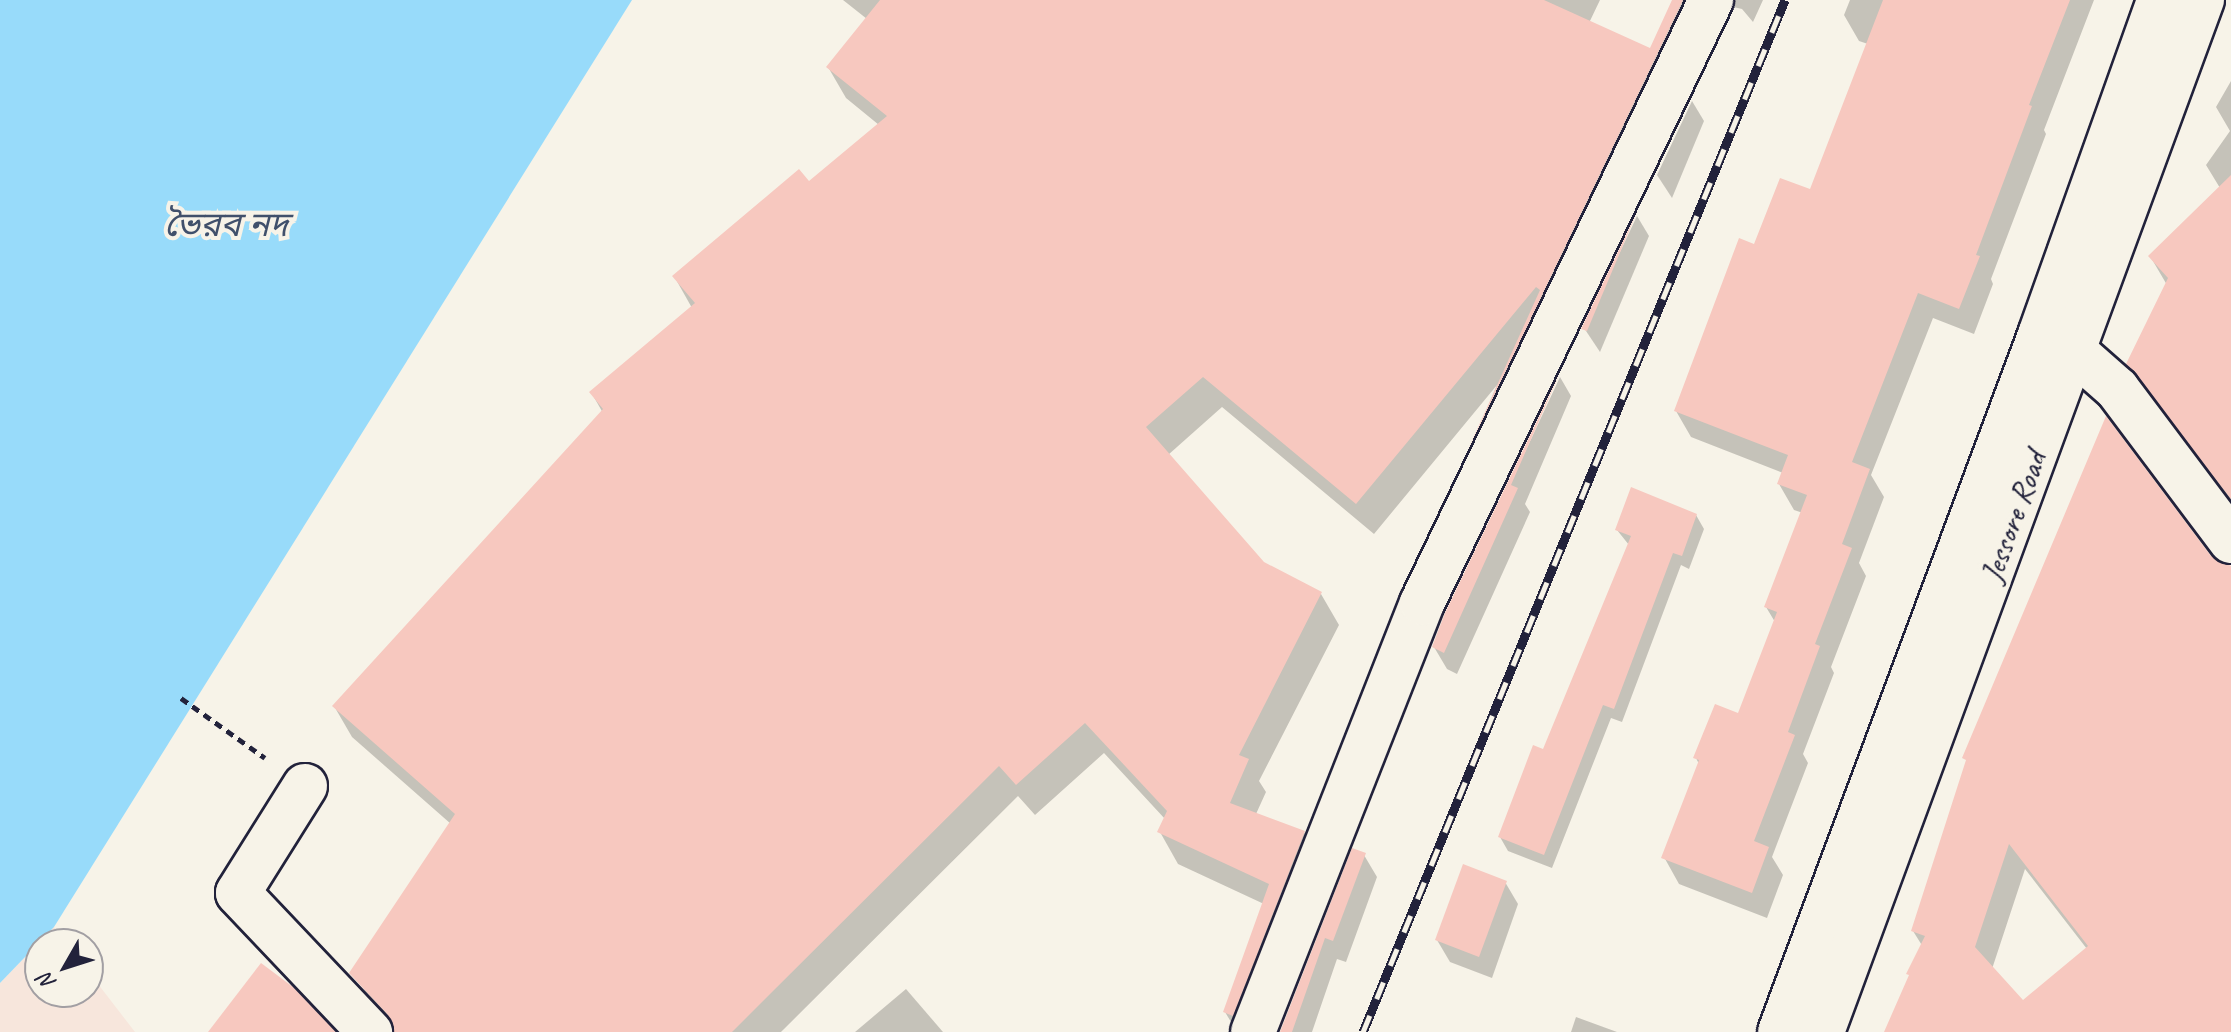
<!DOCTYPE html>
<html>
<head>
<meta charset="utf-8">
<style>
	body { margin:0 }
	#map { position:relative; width:2231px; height:1032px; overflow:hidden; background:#f7f3e8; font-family:Caveat,"Noto Sans Bengali",sans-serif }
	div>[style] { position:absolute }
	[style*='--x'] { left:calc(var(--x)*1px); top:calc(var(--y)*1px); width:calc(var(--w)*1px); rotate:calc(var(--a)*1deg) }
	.built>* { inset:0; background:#f7e6dc }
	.water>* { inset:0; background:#98dbfa }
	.shadow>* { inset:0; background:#0003 }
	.building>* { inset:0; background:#f7c8bf }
	.path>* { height:5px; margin-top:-2.5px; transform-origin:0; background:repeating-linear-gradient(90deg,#22223b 0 8px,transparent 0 14px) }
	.roads { filter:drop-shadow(2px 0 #22223b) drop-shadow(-2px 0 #22223b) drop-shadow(0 2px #22223b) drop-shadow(0 -2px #22223b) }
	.minor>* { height:44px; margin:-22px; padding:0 22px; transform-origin:22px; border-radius:22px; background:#f7f3e8 }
	.trunk>* { height:44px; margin:-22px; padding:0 22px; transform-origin:22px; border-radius:22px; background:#f7f3e8 }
	.rail>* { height:9px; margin-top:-4.5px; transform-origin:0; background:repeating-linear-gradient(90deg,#f7f3e8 0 18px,#22223b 0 36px); box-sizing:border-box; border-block:2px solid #22223b }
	span { translate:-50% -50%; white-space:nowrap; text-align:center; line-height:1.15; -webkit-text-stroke:8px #f7f3e8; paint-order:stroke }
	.street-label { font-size:32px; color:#22223b }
	.water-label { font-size:34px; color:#40506b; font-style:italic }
	.north { position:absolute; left:24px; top:928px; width:80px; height:80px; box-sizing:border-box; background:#f7f3e8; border:2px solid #a29fa3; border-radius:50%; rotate:231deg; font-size:22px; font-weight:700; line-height:32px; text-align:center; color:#22223b }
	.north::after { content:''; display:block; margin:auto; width:28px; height:36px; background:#22223b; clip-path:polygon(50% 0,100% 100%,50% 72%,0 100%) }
</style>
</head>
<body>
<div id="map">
	<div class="built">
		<i style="clip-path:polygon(54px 927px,67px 944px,40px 944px,40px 992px,88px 992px,88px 971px,135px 1032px,0 1032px,0 983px)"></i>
	</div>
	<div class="water">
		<i style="clip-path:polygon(0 0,632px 0,54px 927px,0 983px)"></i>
	</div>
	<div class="shadow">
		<i style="clip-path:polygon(843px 0,1600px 0,1589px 23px,1651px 51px,1674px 0,1763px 0,1753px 22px,1742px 9px,1729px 6px,1485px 482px,1468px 453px,1497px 385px,1374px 534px,1222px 407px,1168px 455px,1263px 563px,1321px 594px,1339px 625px,1259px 781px,1266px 792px,1256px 814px,1304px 832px,1322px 864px,1237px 1032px,1225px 1012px,1264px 904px,1178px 864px,1160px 832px,1165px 819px,1104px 753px,1035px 815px,1018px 796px,781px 1032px,404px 1032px,371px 1001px,353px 970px,451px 824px,352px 737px,334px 706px,603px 413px,591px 392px,692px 308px,674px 276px,809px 184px,879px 125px,846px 98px,828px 67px,867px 19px)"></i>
		<i style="clip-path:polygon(1850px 0,2094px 0,2044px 130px,2046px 134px,1991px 279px,1993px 284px,1974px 334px,1933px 318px,1871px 475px,1884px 497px,1859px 563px,1866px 576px,1831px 667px,1834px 673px,1803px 754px,1808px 763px,1772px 857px,1783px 875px,1767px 918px,1679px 884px,1664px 857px,1699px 764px,1696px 758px,1739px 715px,1775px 622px,1766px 607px,1803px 513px,1794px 510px,1779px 484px,1783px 473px,1691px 437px,1676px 411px,1755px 247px,1811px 192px,1868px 44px,1859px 41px,1844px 15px)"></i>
		<i style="clip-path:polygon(2231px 81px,2231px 504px,2145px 392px,2129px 364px,2167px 285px,2150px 256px,2220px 188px,2206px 165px,2230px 131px,2216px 107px)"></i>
		<i style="clip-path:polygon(1692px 101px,1704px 121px,1672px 198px,1657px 175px)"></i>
		<i style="clip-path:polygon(1637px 216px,1649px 236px,1600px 352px,1584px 328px)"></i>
		<i style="clip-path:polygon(1560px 377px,1571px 396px,1525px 504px,1530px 512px,1457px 674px,1447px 669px,1434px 647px)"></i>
		<i style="clip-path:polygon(1696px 515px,1704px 529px,1689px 569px,1681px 565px,1622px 722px,1611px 718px,1552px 868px,1508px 851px,1500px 837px,1544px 751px,1629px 545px,1617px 530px)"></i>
		<i style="clip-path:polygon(evenodd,2231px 606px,2231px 1032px,1885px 1032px,1923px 947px,1913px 931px,2231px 606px,2025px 869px,2087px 949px,2023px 1003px,1992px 969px,2025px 869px)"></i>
		<i style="clip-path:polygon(1353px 851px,1364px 855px,1377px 877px,1346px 962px,1337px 959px,1312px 1032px,1282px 1032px)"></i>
		<i style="clip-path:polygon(1505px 882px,1518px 904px,1492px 978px,1450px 962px,1437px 940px)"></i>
		<i style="clip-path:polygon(906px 989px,943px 1032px,855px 1032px)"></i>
		<i style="clip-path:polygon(1576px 1017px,1617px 1032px,1571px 1032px)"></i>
	</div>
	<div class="building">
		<i style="clip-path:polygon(880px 0,1544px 0,1650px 48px,1672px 0,1683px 0,1466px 454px,1540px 290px,1536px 287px,1356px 504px,1203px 377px,1146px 427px,1264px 562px,1322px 592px,1239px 755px,1249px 759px,1230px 803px,1305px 831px,1233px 1016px,1223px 1012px,1269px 884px,1157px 832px,1167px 811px,1085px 723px,1016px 785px,999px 766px,732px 1032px,394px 1032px,388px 1015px,349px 973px,455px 814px,332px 706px,603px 409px,589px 392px,695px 303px,672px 276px,799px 169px,809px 181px,887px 116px,826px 67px)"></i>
		<i style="clip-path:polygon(1883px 0,2070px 0,2029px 105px,2032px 106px,1976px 255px,1980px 256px,1959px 309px,1918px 293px,1852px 462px,1870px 469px,1842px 544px,1852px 548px,1815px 644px,1820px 646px,1788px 732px,1795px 735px,1754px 841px,1769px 847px,1752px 893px,1661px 858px,1699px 760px,1693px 758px,1715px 704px,1738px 713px,1777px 612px,1764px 607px,1807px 495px,1777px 484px,1788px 455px,1674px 411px,1739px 238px,1754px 244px,1780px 178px,1810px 189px)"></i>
		<i style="clip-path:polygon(2231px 175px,2231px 499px,2126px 364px,2168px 278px,2148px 256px)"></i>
		<i style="clip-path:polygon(1637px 212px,1587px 331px,1581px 329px)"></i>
		<i style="clip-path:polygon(1560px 373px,1511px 485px,1518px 488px,1444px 653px,1432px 647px,1445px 613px)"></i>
		<i style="clip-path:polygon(evenodd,2106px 416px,2211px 556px,2231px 566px,2231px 1032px,1884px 1032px,1909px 975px,1906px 974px,1925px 936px,1911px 931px,1966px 760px,1962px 758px,2106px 416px,2009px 844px,2088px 946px,2023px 1000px,1975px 947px,2009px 844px)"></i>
		<i style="clip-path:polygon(1631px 487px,1697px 514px,1682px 556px,1673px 553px,1614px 709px,1603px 705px,1544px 855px,1498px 837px,1533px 745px,1543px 749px,1631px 536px,1615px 530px)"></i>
		<i style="clip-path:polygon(1352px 848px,1366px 853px,1333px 941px,1325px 938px,1292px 1032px,1280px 1032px)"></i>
		<i style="clip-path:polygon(1463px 864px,1507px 881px,1479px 957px,1435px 940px)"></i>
		<i style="clip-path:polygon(261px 963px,293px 987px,336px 1032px,208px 1032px)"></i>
	</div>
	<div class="path">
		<i style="--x:181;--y:698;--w:103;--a:35.5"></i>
	</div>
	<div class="roads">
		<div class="minor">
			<i style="--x:2075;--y:352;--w:56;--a:41.4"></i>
			<i style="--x:2117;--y:389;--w:190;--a:53.1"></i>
			<i style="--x:305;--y:786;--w:126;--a:122.1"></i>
			<i style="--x:238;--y:893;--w:192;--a:46.5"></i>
			<i style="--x:1253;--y:1032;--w:461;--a:-68.5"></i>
			<i style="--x:1422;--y:603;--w:669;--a:-64.39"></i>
		</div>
		<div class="trunk">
			<i style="--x:1780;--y:1032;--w:744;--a:-69.54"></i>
			<i style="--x:2040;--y:335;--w:356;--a:-70.4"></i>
			<i style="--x:1822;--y:1032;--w:1100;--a:-69.79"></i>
		</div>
	</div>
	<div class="rail">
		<i style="--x:1363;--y:1032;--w:1115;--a:-67.76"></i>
	</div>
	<div class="street-label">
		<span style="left:2014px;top:517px;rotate:-70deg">Jessore Road</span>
	</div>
	<div class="water-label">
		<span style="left:226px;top:225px">ভৈরব নদ</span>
	</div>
	<div class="north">N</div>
</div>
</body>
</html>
